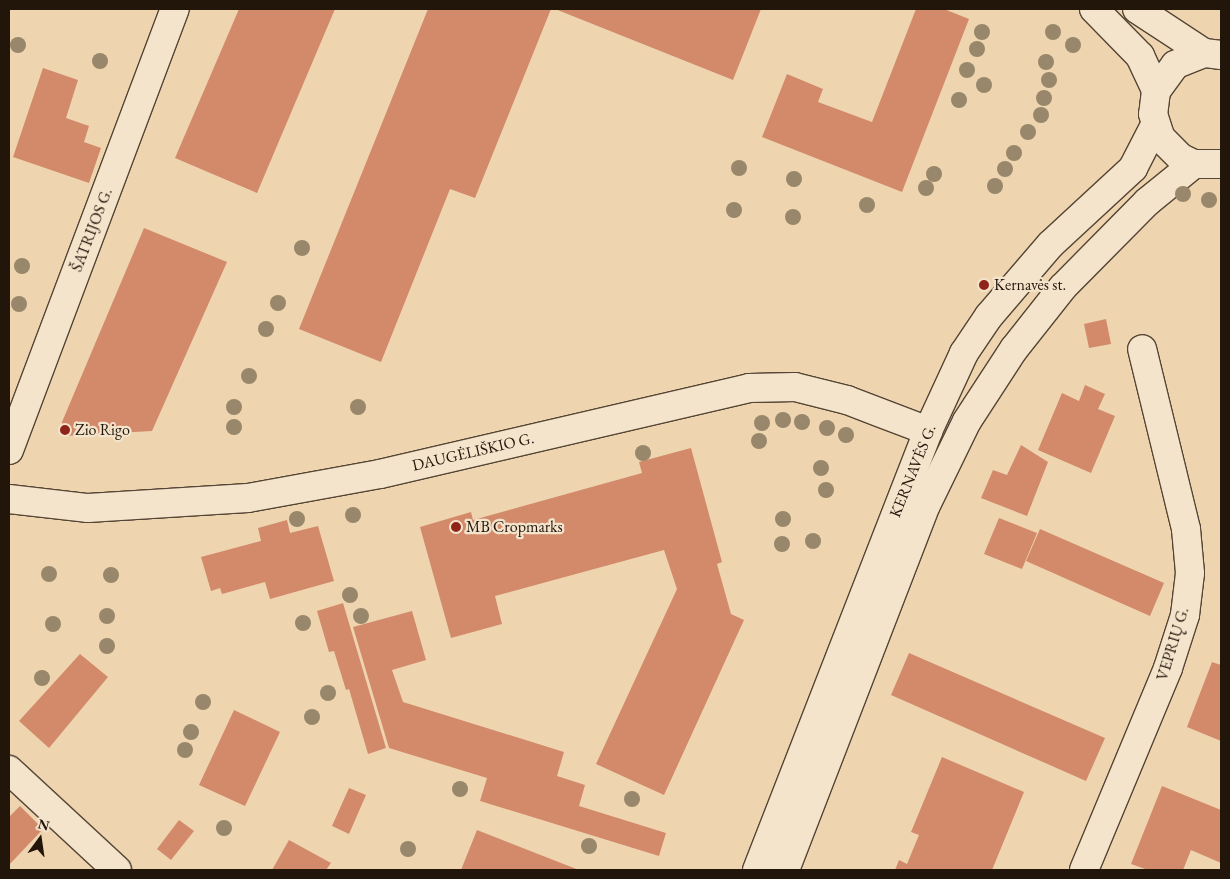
<!DOCTYPE html>
<html>
<head>
<meta charset="utf-8">
<style>
	body { margin:0 }
	#map { position:relative; width:1230px; height:879px; overflow:hidden; background:#eed5b0; font-family:"EB Garamond",serif }
	div>[style] { position:absolute }
	[style*='--x'] { left:calc(var(--x)*1px); top:calc(var(--y)*1px); width:calc(var(--w)*1px); rotate:calc(var(--a)*1deg) }
	.building>* { inset:0; background:#d28a6b }
	.roads { filter:drop-shadow(1px 0 #554534) drop-shadow(-1px 0 #554534) drop-shadow(0 1px #554534) drop-shadow(0 -1px #554534) }
	.minor>* { height:28px; margin:-14px; padding:0 14px; transform-origin:14px; border-radius:14px; background:#f4e4cc }
	.trees>* { width:16px; height:16px; margin:-8px; border-radius:50%; background:#98876a }
	.dots>* { width:14px; height:14px; translate:-50% -50%; box-sizing:border-box; border:2px solid #f4e4cc; border-radius:50% }
	span { translate:-50% -50%; white-space:nowrap; text-align:center; line-height:1.15; -webkit-text-stroke:4.5px #f4e4cc; paint-order:stroke }
	.street-label { font-size:16px; color:#22150a }
	.poi-label { font-size:16px; color:#22150a }
	.left { translate:0 -50%; text-align:left }
	.frame { position:absolute; inset:0; border:10px solid #22150a; pointer-events:none }
	.north { position:absolute; left:15px; top:814px; width:50px; height:50px; -webkit-text-stroke:4px #f4e4cc; paint-order:stroke; rotate:14deg; font-size:14px; font-weight:700; line-height:20px; text-align:center; color:#22150a }
	.north::after { content:''; display:block; margin:auto; width:18px; height:22px; background:#22150a; clip-path:polygon(50% 0,100% 100%,50% 72%,0 100%) }
</style>
</head>
<body>
<div id="map">
	<div class="building">
		<i style="clip-path:polygon(239px 9px,335px 9px,257px 193px,175px 158px)"></i>
		<i style="clip-path:polygon(428px 9px,551px 9px,475px 198px,450px 189px,381px 362px,299px 329px)"></i>
		<i style="clip-path:polygon(555px 9px,761px 9px,733px 80px)"></i>
		<i style="clip-path:polygon(916px 9px,944px 9px,969px 19px,902px 192px,762px 137px,787px 74px,823px 89px,818px 102px,872px 122px)"></i>
		<i style="clip-path:polygon(43px 68px,78px 80px,66px 118px,89px 126px,84px 142px,101px 148px,89px 183px,13px 157px)"></i>
		<i style="clip-path:polygon(144px 228px,227px 262px,152px 431px,63px 436px,62px 422px)"></i>
		<i style="clip-path:polygon(1106px 319px,1111px 344px,1089px 348px,1084px 324px)"></i>
		<i style="clip-path:polygon(1085px 385px,1105px 394px,1098px 409px,1115px 416px,1091px 473px,1038px 450px,1062px 393px,1079px 401px)"></i>
		<i style="clip-path:polygon(1021px 445px,1048px 462px,1027px 516px,981px 498px,993px 470px,1007px 475px)"></i>
		<i style="clip-path:polygon(691px 448px,722px 562px,717px 564px,731px 614px,744px 620px,664px 795px,596px 764px,677px 589px,664px 550px,495px 596px,502px 624px,451px 638px,420px 527px,471px 512px,473px 520px,642px 473px,639px 462px)"></i>
		<i style="clip-path:polygon(999px 518px,1037px 533px,1022px 569px,984px 554px)"></i>
		<i style="clip-path:polygon(287px 520px,290px 533px,318px 526px,334px 581px,270px 599px,265px 582px,222px 594px,220px 588px,211px 591px,201px 557px,261px 541px,258px 528px)"></i>
		<i style="clip-path:polygon(1040px 529px,1164px 583px,1150px 616px,1026px 561px)"></i>
		<i style="clip-path:polygon(343px 603px,386px 748px,368px 754px,349px 689px,346px 690px,334px 651px,329px 652px,317px 611px)"></i>
		<i style="clip-path:polygon(412px 611px,426px 660px,392px 670px,403px 702px,564px 752px,557px 776px,585px 785px,579px 806px,666px 833px,659px 856px,480px 801px,487px 778px,389px 748px,353px 627px)"></i>
		<i style="clip-path:polygon(909px 653px,1105px 738px,1086px 781px,891px 695px)"></i>
		<i style="clip-path:polygon(80px 654px,108px 677px,49px 748px,19px 721px)"></i>
		<i style="clip-path:polygon(1212px 662px,1221px 665px,1221px 741px,1187px 727px)"></i>
		<i style="clip-path:polygon(234px 710px,280px 732px,245px 806px,199px 785px)"></i>
		<i style="clip-path:polygon(942px 757px,1024px 792px,992px 870px,895px 870px,899px 860px,907px 864px,919px 835px,911px 832px)"></i>
		<i style="clip-path:polygon(1162px 786px,1221px 810px,1221px 863px,1191px 850px,1183px 870px,1148px 870px,1131px 864px)"></i>
		<i style="clip-path:polygon(349px 788px,366px 795px,349px 834px,332px 826px)"></i>
		<i style="clip-path:polygon(20px 806px,43px 829px,9px 865px,9px 817px)"></i>
		<i style="clip-path:polygon(179px 820px,194px 831px,171px 860px,157px 849px)"></i>
		<i style="clip-path:polygon(477px 830px,579px 870px,461px 870px)"></i>
		<i style="clip-path:polygon(289px 840px,331px 863px,326px 870px,272px 870px)"></i>
	</div>
	<div class="roads">
		<div class="minor">
			<i style="--x:1094;--y:9;--w:66;--a:45.6"></i>
			<i style="--x:1140;--y:56;--w:38;--a:65"></i>
			<i style="--x:1137;--y:9;--w:80;--a:33.3"></i>
			<i style="--x:1221;--y:55;--w:17;--a:-173"></i>
			<i style="--x:1204;--y:53;--w:31;--a:158"></i>
			<i style="--x:1175;--y:65;--w:32;--a:126"></i>
			<i style="--x:1156;--y:91;--w:23;--a:97"></i>
			<i style="--x:1153;--y:114;--w:25;--a:72"></i>
			<i style="--x:1161;--y:138;--w:28;--a:45"></i>
			<i style="--x:1181;--y:158;--w:14;--a:25"></i>
			<i style="--x:1194;--y:164;--w:27;--a:0"></i>
			<i style="--x:9;--y:450;--w:471;--a:-69.4"></i>
			<i style="--x:9;--y:499;--w:80;--a:6.5"></i>
			<i style="--x:88;--y:508;--w:160;--a:-3.6"></i>
			<i style="--x:248;--y:498;--w:134;--a:-10.3"></i>
			<i style="--x:380;--y:474;--w:379;--a:-13.1"></i>
			<i style="--x:749;--y:388;--w:46;--a:-1.2"></i>
			<i style="--x:795;--y:387;--w:54;--a:14"></i>
			<i style="--x:847;--y:400;--w:87;--a:20.9"></i>
			<i style="--x:9;--y:770;--w:147;--a:42.8"></i>
			<i style="--x:757;--y:870;--w:471;--a:-68.7"></i>
			<i style="--x:928;--y:431;--w:86;--a:-65.2"></i>
			<i style="--x:964;--y:353;--w:45;--a:-56"></i>
			<i style="--x:989;--y:316;--w:95;--a:-49.3"></i>
			<i style="--x:1051;--y:244;--w:112;--a:-42.8"></i>
			<i style="--x:1133;--y:168;--w:48;--a:-62.9"></i>
			<i style="--x:785;--y:870;--w:391;--a:-68.9"></i>
			<i style="--x:926;--y:505;--w:93;--a:-64"></i>
			<i style="--x:967;--y:421;--w:86;--a:-56.9"></i>
			<i style="--x:1014;--y:349;--w:79;--a:-51.7"></i>
			<i style="--x:1063;--y:287;--w:120;--a:-45.3"></i>
			<i style="--x:1147;--y:202;--w:60;--a:-39"></i>
			<i style="--x:1084;--y:870;--w:219;--a:-67.4"></i>
			<i style="--x:1168;--y:668;--w:56;--a:-72.2"></i>
			<i style="--x:1185;--y:615;--w:42;--a:-83.2"></i>
			<i style="--x:1190;--y:573;--w:44;--a:-95.2"></i>
			<i style="--x:1186;--y:529;--w:185;--a:-103.7"></i>
		</div>
	</div>
	<div class="trees">
		<i style="left:982px;top:32px"></i>
		<i style="left:1053px;top:32px"></i>
		<i style="left:18px;top:45px"></i>
		<i style="left:1073px;top:45px"></i>
		<i style="left:977px;top:49px"></i>
		<i style="left:100px;top:61px"></i>
		<i style="left:1046px;top:62px"></i>
		<i style="left:967px;top:70px"></i>
		<i style="left:1049px;top:80px"></i>
		<i style="left:984px;top:85px"></i>
		<i style="left:1044px;top:98px"></i>
		<i style="left:959px;top:100px"></i>
		<i style="left:1041px;top:115px"></i>
		<i style="left:1028px;top:132px"></i>
		<i style="left:1014px;top:153px"></i>
		<i style="left:739px;top:168px"></i>
		<i style="left:1005px;top:169px"></i>
		<i style="left:934px;top:174px"></i>
		<i style="left:794px;top:179px"></i>
		<i style="left:995px;top:186px"></i>
		<i style="left:926px;top:188px"></i>
		<i style="left:1183px;top:194px"></i>
		<i style="left:1209px;top:200px"></i>
		<i style="left:867px;top:205px"></i>
		<i style="left:734px;top:210px"></i>
		<i style="left:793px;top:217px"></i>
		<i style="left:302px;top:248px"></i>
		<i style="left:22px;top:266px"></i>
		<i style="left:278px;top:303px"></i>
		<i style="left:19px;top:304px"></i>
		<i style="left:266px;top:329px"></i>
		<i style="left:249px;top:376px"></i>
		<i style="left:234px;top:407px"></i>
		<i style="left:358px;top:407px"></i>
		<i style="left:783px;top:420px"></i>
		<i style="left:802px;top:422px"></i>
		<i style="left:762px;top:423px"></i>
		<i style="left:234px;top:427px"></i>
		<i style="left:827px;top:428px"></i>
		<i style="left:846px;top:435px"></i>
		<i style="left:759px;top:441px"></i>
		<i style="left:643px;top:453px"></i>
		<i style="left:821px;top:468px"></i>
		<i style="left:826px;top:490px"></i>
		<i style="left:353px;top:515px"></i>
		<i style="left:297px;top:519px"></i>
		<i style="left:783px;top:519px"></i>
		<i style="left:813px;top:541px"></i>
		<i style="left:782px;top:544px"></i>
		<i style="left:49px;top:574px"></i>
		<i style="left:111px;top:575px"></i>
		<i style="left:350px;top:595px"></i>
		<i style="left:107px;top:616px"></i>
		<i style="left:361px;top:616px"></i>
		<i style="left:303px;top:623px"></i>
		<i style="left:53px;top:624px"></i>
		<i style="left:107px;top:646px"></i>
		<i style="left:42px;top:678px"></i>
		<i style="left:328px;top:693px"></i>
		<i style="left:203px;top:702px"></i>
		<i style="left:312px;top:717px"></i>
		<i style="left:191px;top:732px"></i>
		<i style="left:185px;top:750px"></i>
		<i style="left:460px;top:789px"></i>
		<i style="left:632px;top:799px"></i>
		<i style="left:224px;top:828px"></i>
		<i style="left:589px;top:846px"></i>
		<i style="left:408px;top:849px"></i>
	</div>
	<div class="dots">
		<i style="left:984px;top:285px;background:#8f2418"></i>
		<i style="left:65px;top:430px;background:#8f2418"></i>
		<i style="left:456px;top:527px;background:#8f2418"></i>
	</div>
	<div class="street-label">
		<span style="left:92px;top:230px;rotate:-69deg">ŠATRIJOS G.</span>
		<span style="left:473px;top:452px;rotate:-13deg">DAUGĖLIŠKIO G.</span>
		<span style="left:913px;top:471px;rotate:-68deg">KERNAVĖS G.</span>
		<span style="left:1173px;top:644px;rotate:-73deg">VEPRIŲ G.</span>
	</div>
	<div class="poi-label">
		<span class="left" style="left:994px;top:285px">Kernavės st.</span>
		<span class="left" style="left:75px;top:430px">Zio Rigo</span>
		<span class="left" style="left:466px;top:527px">MB Cropmarks</span>
	</div>
	<div class="frame"></div>
	<div class="north">N</div>
</div>
</body>
</html>
